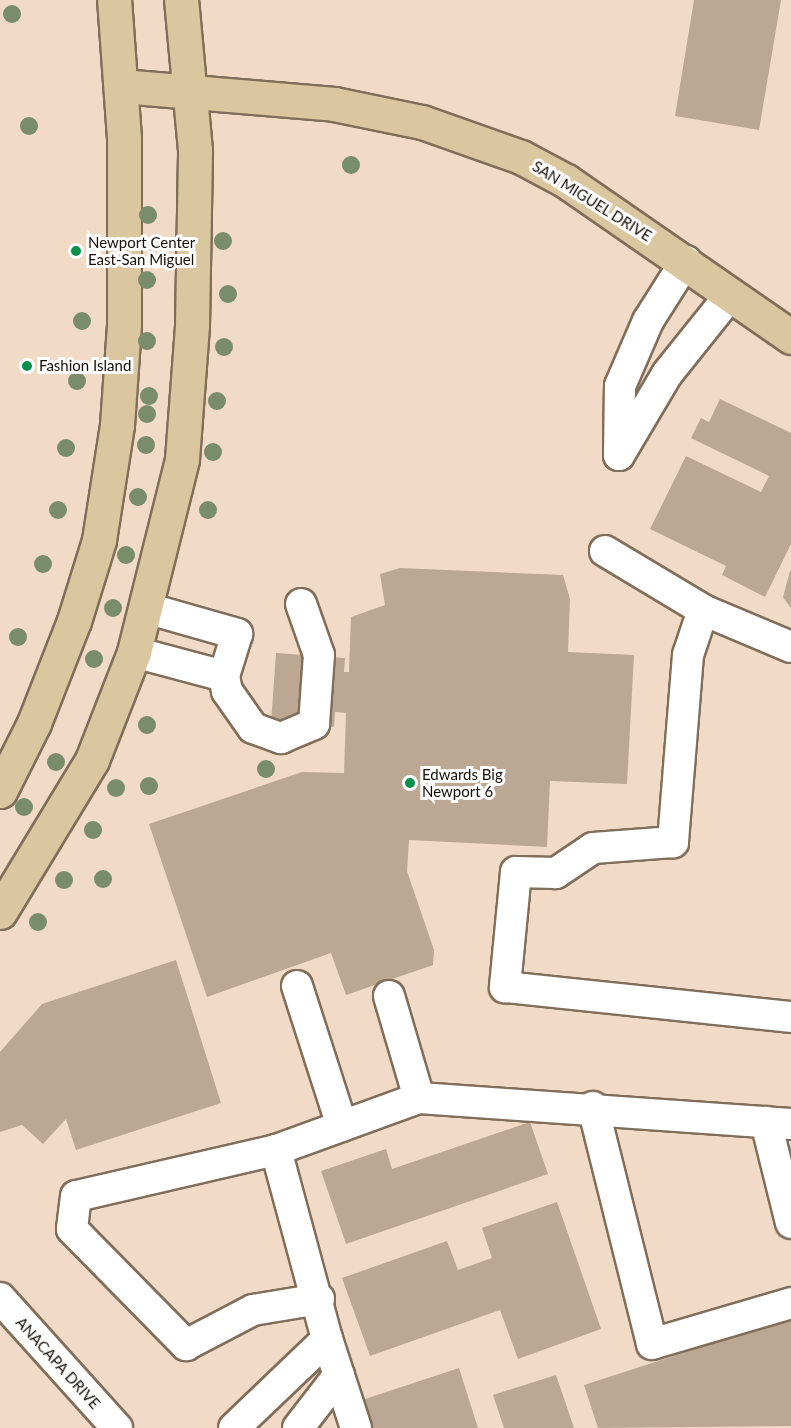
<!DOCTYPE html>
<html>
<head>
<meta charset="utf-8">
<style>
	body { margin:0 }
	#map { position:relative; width:791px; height:1428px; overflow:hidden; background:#f1dbc6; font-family:Lato,sans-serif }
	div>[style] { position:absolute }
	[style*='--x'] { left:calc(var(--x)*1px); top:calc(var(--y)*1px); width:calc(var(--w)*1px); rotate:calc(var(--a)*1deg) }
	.building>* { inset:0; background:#bca793 }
	.roads { filter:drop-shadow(2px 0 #806d5a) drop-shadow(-2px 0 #806d5a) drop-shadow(0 2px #806d5a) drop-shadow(0 -2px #806d5a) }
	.minor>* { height:30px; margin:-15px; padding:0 15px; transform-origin:15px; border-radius:15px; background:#fff }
	.major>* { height:33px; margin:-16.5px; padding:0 16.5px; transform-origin:16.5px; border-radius:16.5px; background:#dac69f }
	.trees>* { width:18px; height:18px; margin:-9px; border-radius:50%; background:#798d6a }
	.dots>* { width:16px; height:16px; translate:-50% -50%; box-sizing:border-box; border:3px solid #fff; border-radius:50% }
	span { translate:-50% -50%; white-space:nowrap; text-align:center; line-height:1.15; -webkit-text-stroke:6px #fff; paint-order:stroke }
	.street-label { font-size:15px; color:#160f08 }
	.poi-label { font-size:15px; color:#160f08 }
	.left { translate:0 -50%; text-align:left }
</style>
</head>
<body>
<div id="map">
	<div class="building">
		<i style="clip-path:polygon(694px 0,781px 0,759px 130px,675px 116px)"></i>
		<i style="clip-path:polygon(720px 399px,791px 433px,791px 544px,765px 597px,722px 575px,726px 566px,650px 529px,686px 456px,761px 492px,769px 476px,691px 438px,701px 418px,709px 422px)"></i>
		<i style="clip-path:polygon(400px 568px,563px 575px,570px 599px,568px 652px,634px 655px,627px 784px,550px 781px,547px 847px,409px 840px,407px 871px,434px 950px,433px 965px,346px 995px,331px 953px,207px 997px,149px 824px,302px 772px,344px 773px,346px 713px,335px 712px,334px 727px,271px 723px,276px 653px,345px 658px,344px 672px,349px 672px,351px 617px,385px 605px,380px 574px)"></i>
		<i style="clip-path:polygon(790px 571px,791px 571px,791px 608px,783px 597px)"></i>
		<i style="clip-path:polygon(176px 960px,221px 1103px,76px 1150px,66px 1119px,43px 1144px,22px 1125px,0 1132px,0 1052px,42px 1004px)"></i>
		<i style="clip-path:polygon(530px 1122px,548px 1174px,346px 1244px,321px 1171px,386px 1149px,392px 1169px)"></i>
		<i style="clip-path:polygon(557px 1202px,601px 1329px,518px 1359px,500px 1310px,370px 1356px,342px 1278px,447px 1241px,458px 1270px,492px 1258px,482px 1228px)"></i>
		<i style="clip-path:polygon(791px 1318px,791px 1426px,598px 1428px,584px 1385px)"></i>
		<i style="clip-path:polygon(459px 1368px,478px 1428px,371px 1428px,362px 1400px)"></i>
		<i style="clip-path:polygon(556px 1375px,574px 1428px,504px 1428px,493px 1395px)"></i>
	</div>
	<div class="roads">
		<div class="minor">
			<i style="--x:619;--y:455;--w:69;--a:-89.2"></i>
			<i style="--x:620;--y:386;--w:71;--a:-66.7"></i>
			<i style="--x:648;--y:321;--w:71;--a:-57.7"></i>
			<i style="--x:619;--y:455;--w:94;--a:-59.3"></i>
			<i style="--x:667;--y:374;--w:102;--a:-51.3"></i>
			<i style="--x:605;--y:551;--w:114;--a:31"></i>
			<i style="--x:703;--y:610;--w:95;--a:22.8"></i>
			<i style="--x:146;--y:608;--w:95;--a:15.9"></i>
			<i style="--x:237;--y:634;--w:44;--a:107.2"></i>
			<i style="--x:224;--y:676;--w:15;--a:79"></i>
			<i style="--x:227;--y:691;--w:45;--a:54.9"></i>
			<i style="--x:253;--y:728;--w:30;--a:20"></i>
			<i style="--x:281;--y:738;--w:36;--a:-23"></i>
			<i style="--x:314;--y:724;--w:69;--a:-85.9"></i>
			<i style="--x:319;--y:655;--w:54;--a:-109.4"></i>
			<i style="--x:703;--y:610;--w:47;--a:108.4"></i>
			<i style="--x:688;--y:655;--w:188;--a:94.6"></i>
			<i style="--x:673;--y:842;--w:80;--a:175.7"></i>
			<i style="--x:593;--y:848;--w:45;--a:146"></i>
			<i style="--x:556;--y:873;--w:40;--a:-178.6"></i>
			<i style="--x:516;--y:872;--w:116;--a:95.5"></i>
			<i style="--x:505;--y:987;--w:288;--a:6"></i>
			<i style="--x:134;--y:652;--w:93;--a:14.9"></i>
			<i style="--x:297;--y:986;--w:147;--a:72.2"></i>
			<i style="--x:389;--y:996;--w:106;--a:73.6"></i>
			<i style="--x:593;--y:1107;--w:244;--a:76"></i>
			<i style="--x:652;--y:1344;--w:145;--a:-16.4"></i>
			<i style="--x:766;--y:1122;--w:104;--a:76.1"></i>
			<i style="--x:276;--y:1150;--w:205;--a:167"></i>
			<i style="--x:76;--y:1196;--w:33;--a:97"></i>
			<i style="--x:72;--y:1229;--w:163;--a:45.5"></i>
			<i style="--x:186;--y:1345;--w:76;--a:-27.6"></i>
			<i style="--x:253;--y:1310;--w:67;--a:-9.5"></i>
			<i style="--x:0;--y:1298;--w:175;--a:48"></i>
			<i style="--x:234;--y:1428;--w:129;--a:-43.7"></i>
			<i style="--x:298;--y:1428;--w:67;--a:-52.3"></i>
			<i style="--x:356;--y:1428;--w:94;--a:-108"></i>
			<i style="--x:327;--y:1339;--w:196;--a:-105.1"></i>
			<i style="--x:276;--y:1150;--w:152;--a:-20"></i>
			<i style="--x:419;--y:1098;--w:373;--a:4"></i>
		</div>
		<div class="major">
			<i style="--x:121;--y:86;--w:214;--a:4.8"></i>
			<i style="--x:334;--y:104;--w:90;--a:11.6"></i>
			<i style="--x:422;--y:122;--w:105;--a:19.5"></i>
			<i style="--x:521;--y:157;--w:51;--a:28.1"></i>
			<i style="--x:566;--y:181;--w:274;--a:34.7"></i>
			<i style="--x:0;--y:791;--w:76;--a:-63.4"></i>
			<i style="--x:34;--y:723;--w:110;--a:-68.6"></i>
			<i style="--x:74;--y:621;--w:85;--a:-72.8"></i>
			<i style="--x:99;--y:540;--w:116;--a:-81.1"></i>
			<i style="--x:117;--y:425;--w:101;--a:-86"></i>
			<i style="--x:124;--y:324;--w:186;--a:-90"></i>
			<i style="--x:124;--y:138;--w:138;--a:-94.1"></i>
			<i style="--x:0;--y:912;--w:178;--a:-58.8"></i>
			<i style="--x:92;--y:760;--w:116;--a:-68.7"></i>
			<i style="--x:134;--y:652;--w:199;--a:-76"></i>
			<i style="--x:182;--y:459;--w:134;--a:-85.7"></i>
			<i style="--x:192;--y:325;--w:175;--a:-89"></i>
			<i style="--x:195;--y:150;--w:151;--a:-95.3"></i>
		</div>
	</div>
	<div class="trees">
		<i style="left:12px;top:14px"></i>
		<i style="left:29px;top:126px"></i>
		<i style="left:351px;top:165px"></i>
		<i style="left:148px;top:215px"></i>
		<i style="left:223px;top:241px"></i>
		<i style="left:147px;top:280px"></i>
		<i style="left:228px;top:294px"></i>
		<i style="left:82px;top:321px"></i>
		<i style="left:147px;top:341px"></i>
		<i style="left:224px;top:347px"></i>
		<i style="left:77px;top:381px"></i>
		<i style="left:149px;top:396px"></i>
		<i style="left:217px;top:401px"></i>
		<i style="left:147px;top:414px"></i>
		<i style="left:146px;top:445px"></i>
		<i style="left:66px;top:448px"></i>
		<i style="left:213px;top:452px"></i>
		<i style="left:138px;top:497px"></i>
		<i style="left:58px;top:510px"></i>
		<i style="left:208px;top:510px"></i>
		<i style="left:126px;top:555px"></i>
		<i style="left:43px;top:564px"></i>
		<i style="left:113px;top:608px"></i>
		<i style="left:18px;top:637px"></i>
		<i style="left:94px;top:659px"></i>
		<i style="left:147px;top:725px"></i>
		<i style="left:56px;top:762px"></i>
		<i style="left:266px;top:769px"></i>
		<i style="left:149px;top:786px"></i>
		<i style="left:116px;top:788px"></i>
		<i style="left:24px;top:807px"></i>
		<i style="left:93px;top:830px"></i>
		<i style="left:103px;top:879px"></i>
		<i style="left:64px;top:880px"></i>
		<i style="left:38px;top:922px"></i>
	</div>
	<div class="dots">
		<i style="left:76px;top:251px;background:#05904e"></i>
		<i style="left:27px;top:366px;background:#05904e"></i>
		<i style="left:410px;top:783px;background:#05904e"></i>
	</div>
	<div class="street-label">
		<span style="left:592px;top:201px;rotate:32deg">SAN MIGUEL DRIVE</span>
		<span style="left:58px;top:1363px;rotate:48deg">ANACAPA DRIVE</span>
	</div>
	<div class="poi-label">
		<span class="left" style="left:88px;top:251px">Newport Center<br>East-San Miguel</span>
		<span class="left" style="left:39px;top:366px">Fashion Island</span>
		<span class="left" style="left:422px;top:783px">Edwards Big<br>Newport 6</span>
	</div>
</div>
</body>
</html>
